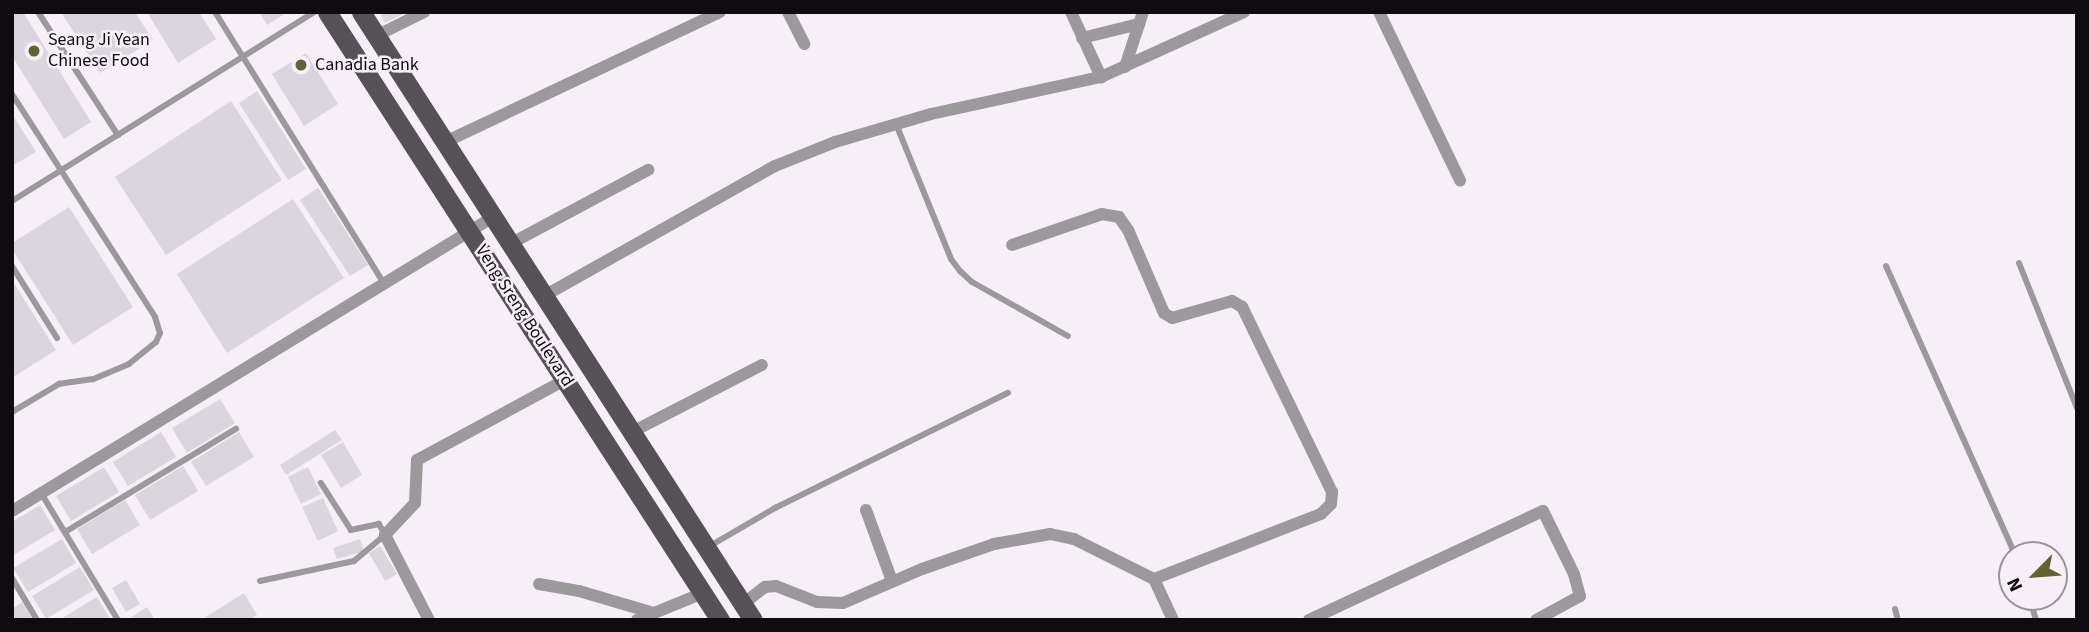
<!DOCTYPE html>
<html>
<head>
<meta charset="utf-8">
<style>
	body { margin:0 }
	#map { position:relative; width:2089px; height:632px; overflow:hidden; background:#f6eff7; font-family:"Source Sans 3",sans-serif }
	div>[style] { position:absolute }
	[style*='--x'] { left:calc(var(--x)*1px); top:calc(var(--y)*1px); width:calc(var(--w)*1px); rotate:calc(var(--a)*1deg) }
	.building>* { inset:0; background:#dbd5dd }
	.service>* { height:6px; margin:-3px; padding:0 3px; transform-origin:3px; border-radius:3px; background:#9c999c }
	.minor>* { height:12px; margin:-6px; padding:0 6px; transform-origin:6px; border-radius:6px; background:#9c999c }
	.primary>* { height:19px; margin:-9.5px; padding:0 9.5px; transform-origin:9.5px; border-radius:9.5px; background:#565157 }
	.dots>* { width:19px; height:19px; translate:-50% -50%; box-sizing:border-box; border:4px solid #f6eff7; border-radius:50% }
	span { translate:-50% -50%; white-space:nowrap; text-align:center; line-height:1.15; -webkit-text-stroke:5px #f6eff7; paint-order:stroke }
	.poi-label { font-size:18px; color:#0e0c0e }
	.left { translate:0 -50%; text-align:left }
	.street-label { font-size:18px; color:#0e0c0e }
	.frame { position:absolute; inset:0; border:14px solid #0e0c0e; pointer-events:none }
	.north { position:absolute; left:1998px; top:541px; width:70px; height:70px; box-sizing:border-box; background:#f6eff7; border:2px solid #99949a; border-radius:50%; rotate:245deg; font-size:19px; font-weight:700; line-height:28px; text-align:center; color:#0e0c0e }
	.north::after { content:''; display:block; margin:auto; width:24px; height:32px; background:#60622f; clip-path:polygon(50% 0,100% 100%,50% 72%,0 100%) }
</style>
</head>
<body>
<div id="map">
	<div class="building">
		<i style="clip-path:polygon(12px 12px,23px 12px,91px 122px,64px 139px,12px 56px)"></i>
		<i style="clip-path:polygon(61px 12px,135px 12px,153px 40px,100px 73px)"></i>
		<i style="clip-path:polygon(147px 12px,199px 12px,216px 39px,178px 63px)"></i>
		<i style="clip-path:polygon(259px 12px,288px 12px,267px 25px)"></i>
		<i style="clip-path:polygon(380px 12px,407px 12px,385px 23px)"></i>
		<i style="clip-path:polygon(306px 53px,338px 104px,304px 126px,272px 74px)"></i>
		<i style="clip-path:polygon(257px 91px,306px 169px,288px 180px,239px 103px)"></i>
		<i style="clip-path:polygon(231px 101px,282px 180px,166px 255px,115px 177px)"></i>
		<i style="clip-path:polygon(12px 114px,36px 152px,12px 166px)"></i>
		<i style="clip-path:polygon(318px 188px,368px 265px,350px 276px,300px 200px)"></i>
		<i style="clip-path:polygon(293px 199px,344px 278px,227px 353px,177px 274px)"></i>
		<i style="clip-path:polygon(69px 207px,133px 307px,73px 345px,12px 249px,12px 243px)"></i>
		<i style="clip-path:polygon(12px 280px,56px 350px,12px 378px)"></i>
		<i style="clip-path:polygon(220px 399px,235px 423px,187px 453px,172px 428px)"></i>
		<i style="clip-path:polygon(335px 430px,342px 440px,286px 475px,280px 465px)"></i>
		<i style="clip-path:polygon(161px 432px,176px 457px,128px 486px,113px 462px)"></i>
		<i style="clip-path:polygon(239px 432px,254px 457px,206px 486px,191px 462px)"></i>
		<i style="clip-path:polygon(343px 442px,362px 475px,341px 488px,321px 455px)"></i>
		<i style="clip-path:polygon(183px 466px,198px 491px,150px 520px,135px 495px)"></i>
		<i style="clip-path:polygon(104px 467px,119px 492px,71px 521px,56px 496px)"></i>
		<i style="clip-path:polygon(308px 467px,321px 494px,301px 504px,288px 477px)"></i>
		<i style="clip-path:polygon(323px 498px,338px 531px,318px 541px,302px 507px)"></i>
		<i style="clip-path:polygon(125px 500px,140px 525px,92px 554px,77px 529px)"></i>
		<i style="clip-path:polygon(40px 505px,55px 530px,12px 556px,12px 522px)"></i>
		<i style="clip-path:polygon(62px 539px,76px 563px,28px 592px,13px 568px)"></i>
		<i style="clip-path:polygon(360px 539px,364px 551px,337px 559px,333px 548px)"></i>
		<i style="clip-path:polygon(380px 546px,397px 574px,385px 581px,369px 553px)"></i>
		<i style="clip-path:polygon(80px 567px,94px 590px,46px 619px,32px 596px)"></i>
		<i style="clip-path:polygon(126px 580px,140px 604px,126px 612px,112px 588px)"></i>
		<i style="clip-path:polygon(244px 593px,257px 615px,249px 620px,201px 620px)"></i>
		<i style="clip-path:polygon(97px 597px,111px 620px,59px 620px)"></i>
		<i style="clip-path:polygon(22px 602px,33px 620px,12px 620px,12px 609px)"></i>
		<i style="clip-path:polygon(147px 607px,155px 620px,131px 620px,130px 618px)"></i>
	</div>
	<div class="service">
		<i style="--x:38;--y:12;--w:147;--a:57"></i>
		<i style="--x:215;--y:12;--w:319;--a:58.1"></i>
		<i style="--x:12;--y:94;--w:265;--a:57.3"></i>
		<i style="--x:155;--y:317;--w:17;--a:73"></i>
		<i style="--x:160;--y:333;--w:10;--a:114"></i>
		<i style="--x:156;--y:342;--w:35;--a:141"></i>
		<i style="--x:129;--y:364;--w:39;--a:157"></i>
		<i style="--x:93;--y:379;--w:34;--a:172"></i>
		<i style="--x:59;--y:384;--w:55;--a:149.2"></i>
		<i style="--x:896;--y:124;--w:146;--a:67.8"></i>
		<i style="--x:951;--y:259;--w:15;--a:53"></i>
		<i style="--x:960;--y:271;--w:16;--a:43"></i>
		<i style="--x:972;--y:282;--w:110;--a:29.4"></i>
		<i style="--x:12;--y:201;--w:357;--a:-32"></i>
		<i style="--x:2019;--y:263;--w:156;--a:68.2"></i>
		<i style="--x:12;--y:266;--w:85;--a:58"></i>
		<i style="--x:1886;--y:266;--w:316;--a:65.9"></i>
		<i style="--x:41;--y:493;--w:149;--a:58.8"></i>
		<i style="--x:65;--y:532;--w:200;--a:-31.1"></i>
		<i style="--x:708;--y:547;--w:78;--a:-30.2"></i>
		<i style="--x:775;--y:508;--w:260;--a:-26.3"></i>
		<i style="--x:12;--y:578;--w:49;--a:59.2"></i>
		<i style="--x:260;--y:581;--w:96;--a:-12"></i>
		<i style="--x:354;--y:561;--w:40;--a:-40"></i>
		<i style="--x:385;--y:535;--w:13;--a:-119"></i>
		<i style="--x:379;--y:524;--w:29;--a:168"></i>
		<i style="--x:351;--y:530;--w:56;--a:-122.6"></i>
		<i style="--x:2029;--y:597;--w:24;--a:73"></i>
		<i style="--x:1895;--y:609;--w:11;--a:75"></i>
	</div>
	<div class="minor">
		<i style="--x:788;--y:12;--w:36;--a:63"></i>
		<i style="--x:1071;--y:12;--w:72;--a:65.2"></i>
		<i style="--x:1379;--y:12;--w:187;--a:64.3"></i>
		<i style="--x:376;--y:36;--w:54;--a:-26.6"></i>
		<i style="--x:1082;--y:38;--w:59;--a:-13.8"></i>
		<i style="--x:1125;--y:67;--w:58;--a:-71.9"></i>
		<i style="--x:445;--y:142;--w:304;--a:-25.3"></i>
		<i style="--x:510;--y:244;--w:157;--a:-28.2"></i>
		<i style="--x:544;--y:296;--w:265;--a:-29.4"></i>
		<i style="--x:775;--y:166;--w:65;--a:-21.8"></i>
		<i style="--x:835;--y:142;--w:100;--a:-16.3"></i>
		<i style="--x:931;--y:114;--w:174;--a:-12.3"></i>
		<i style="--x:1101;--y:77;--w:157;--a:-24.4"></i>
		<i style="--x:632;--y:432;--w:146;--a:-27.3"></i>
		<i style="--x:866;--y:510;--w:76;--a:69.9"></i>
		<i style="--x:12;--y:511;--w:564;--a:-31.43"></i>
		<i style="--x:1154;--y:579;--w:45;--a:65.1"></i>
		<i style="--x:539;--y:584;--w:41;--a:9.9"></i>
		<i style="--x:579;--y:591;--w:78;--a:16.3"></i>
		<i style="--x:743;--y:604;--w:28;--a:-38"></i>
		<i style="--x:765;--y:587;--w:11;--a:-5"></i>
		<i style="--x:776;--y:586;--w:44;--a:21.3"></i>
		<i style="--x:817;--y:602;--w:26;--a:2"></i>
		<i style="--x:843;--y:603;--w:86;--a:-23.3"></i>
		<i style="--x:922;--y:569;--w:76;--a:-19.1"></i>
		<i style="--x:994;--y:544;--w:57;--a:-10.1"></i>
		<i style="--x:1050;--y:534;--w:25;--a:12"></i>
		<i style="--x:1074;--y:539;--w:89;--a:26.6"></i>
		<i style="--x:1154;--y:579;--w:179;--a:-21.3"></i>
		<i style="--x:1321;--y:514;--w:14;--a:-45"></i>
		<i style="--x:1331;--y:504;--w:12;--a:-85"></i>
		<i style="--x:1332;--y:492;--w:206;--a:-115.9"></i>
		<i style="--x:1242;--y:307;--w:12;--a:-149"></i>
		<i style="--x:1232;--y:301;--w:62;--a:164.2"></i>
		<i style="--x:1172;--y:318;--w:9;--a:-148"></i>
		<i style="--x:1164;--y:313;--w:90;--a:-113.4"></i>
		<i style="--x:1128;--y:230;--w:16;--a:-125"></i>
		<i style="--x:1119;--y:217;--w:17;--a:-170"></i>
		<i style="--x:1102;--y:214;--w:95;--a:161"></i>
		<i style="--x:429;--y:620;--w:96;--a:-117.4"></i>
		<i style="--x:385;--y:535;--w:44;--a:-46.8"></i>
		<i style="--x:415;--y:503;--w:43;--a:-87.3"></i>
		<i style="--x:417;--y:460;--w:168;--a:-28.4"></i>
		<i style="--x:637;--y:620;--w:71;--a:-22.2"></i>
		<i style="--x:1309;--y:620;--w:258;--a:-25"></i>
		<i style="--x:1543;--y:511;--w:70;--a:63.8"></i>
		<i style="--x:1574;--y:574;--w:23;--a:75"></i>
		<i style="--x:1580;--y:596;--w:50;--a:151.4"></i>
	</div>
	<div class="primary">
		<i style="--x:327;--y:12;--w:724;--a:57.12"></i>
		<i style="--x:361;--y:12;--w:723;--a:57.19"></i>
	</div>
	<div class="dots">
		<i style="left:34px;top:51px;background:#60622f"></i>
		<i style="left:301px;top:65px;background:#60622f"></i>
	</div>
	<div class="poi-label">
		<span class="left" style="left:48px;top:51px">Seang Ji Yean<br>Chinese Food</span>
		<span class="left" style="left:315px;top:65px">Canadia Bank</span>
	</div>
	<div class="street-label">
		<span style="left:524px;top:316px;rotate:57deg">Veng Sreng Boulevard</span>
	</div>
	<div class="frame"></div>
	<div class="north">N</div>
</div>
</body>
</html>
